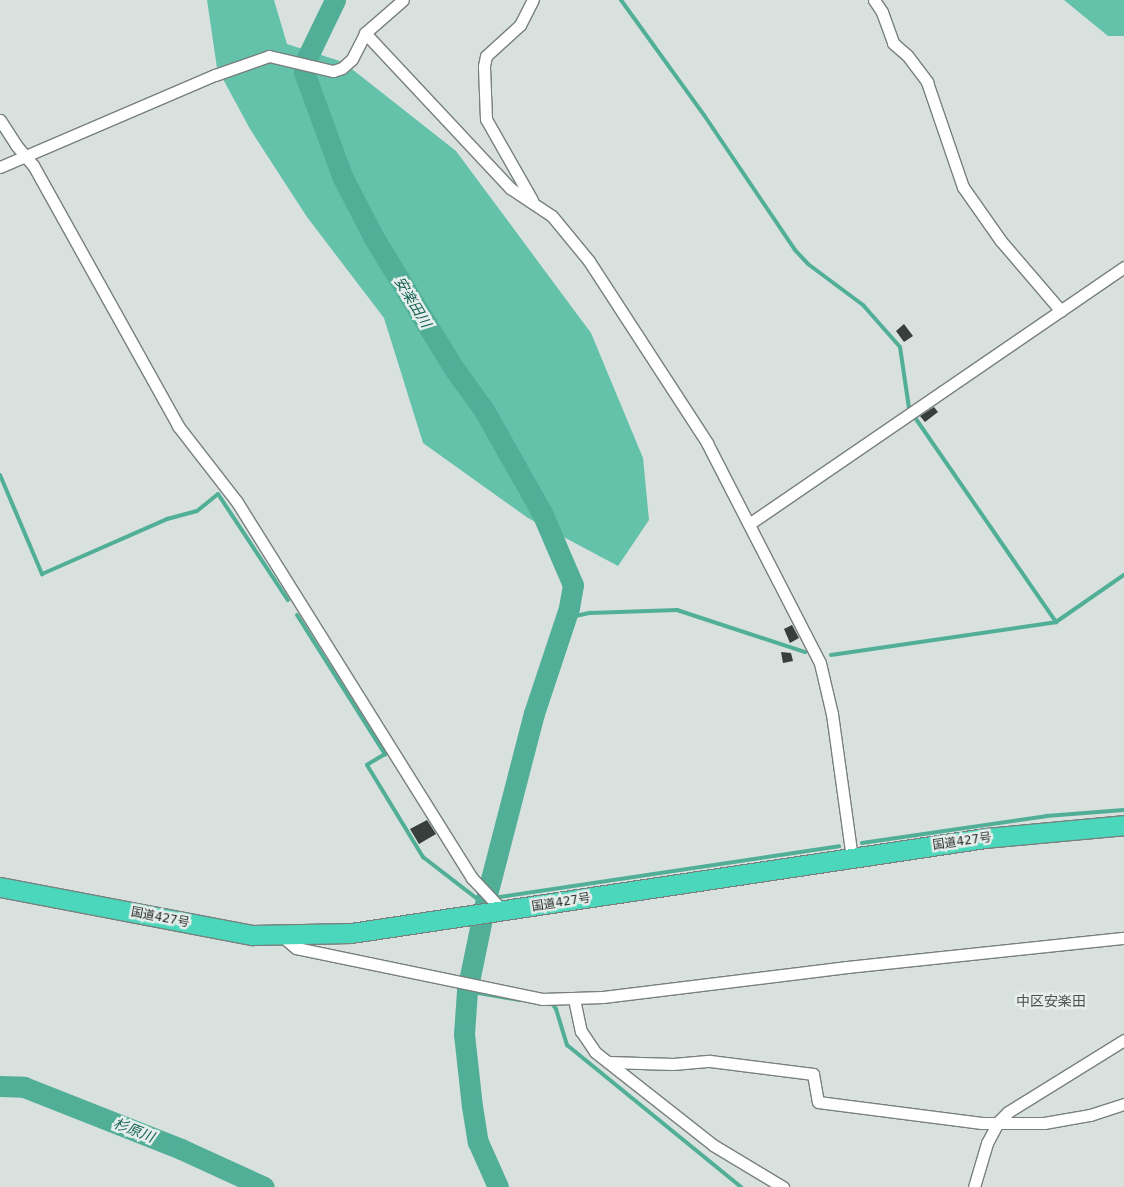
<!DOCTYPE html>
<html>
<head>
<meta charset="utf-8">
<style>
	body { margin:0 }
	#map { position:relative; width:1124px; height:1187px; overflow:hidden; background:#d8e1de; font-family:"DejaVu Sans","Noto Sans JP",sans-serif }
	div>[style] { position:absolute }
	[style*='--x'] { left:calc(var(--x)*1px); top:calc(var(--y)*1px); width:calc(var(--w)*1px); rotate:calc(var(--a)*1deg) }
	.forest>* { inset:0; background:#64c1aa }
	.stream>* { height:4px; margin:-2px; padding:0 2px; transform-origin:2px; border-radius:2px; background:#51af98 }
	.river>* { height:21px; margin:-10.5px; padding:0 10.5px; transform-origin:10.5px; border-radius:10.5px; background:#51af98 }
	.building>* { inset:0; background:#373e3c }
	.roads { filter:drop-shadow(1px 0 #78807d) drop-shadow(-1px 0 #78807d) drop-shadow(0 1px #78807d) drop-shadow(0 -1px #78807d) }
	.minor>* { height:11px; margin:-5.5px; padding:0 5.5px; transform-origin:5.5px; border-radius:5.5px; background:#fff }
	.trunk>* { height:19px; margin:-9.5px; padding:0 9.5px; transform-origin:9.5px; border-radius:9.5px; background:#4ad7bc }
	span { translate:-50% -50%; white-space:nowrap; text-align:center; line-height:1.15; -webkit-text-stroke:5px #e5eeeb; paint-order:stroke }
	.street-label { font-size:12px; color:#232726 }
	.water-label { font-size:14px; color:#156051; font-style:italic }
	.neighbourhood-label { font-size:14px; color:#4b5250 }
</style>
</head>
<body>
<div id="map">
	<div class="forest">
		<i style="clip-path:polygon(207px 0,274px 0,287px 44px,343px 62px,456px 151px,591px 333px,643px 458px,649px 520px,618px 566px,528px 518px,423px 443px,384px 318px,307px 217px,250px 129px,217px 68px)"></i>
		<i style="clip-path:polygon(1064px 0,1124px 0,1124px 36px,1108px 36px)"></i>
	</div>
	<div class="stream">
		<i style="--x:621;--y:0;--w:142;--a:54.2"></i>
		<i style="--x:704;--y:115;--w:163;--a:56"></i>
		<i style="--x:795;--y:250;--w:19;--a:47"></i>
		<i style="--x:808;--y:264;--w:69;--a:36.7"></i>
		<i style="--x:863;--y:305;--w:56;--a:48.6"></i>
		<i style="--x:900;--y:347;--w:62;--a:81.6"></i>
		<i style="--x:916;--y:419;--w:247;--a:55.4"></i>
		<i style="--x:0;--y:475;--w:108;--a:67"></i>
		<i style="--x:42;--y:574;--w:137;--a:-23.7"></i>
		<i style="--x:167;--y:519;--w:31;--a:-15"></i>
		<i style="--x:197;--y:511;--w:27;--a:-39"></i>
		<i style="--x:218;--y:494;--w:127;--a:56.6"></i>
		<i style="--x:297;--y:615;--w:165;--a:57.7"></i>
		<i style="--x:385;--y:754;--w:21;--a:149"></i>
		<i style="--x:367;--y:765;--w:108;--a:58.7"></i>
		<i style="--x:423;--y:857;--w:78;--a:37.7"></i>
		<i style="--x:566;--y:618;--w:25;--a:-12"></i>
		<i style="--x:590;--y:613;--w:87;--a:-2"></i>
		<i style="--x:677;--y:610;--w:135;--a:18.2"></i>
		<i style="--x:831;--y:655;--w:227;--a:-8.3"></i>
		<i style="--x:1056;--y:622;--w:83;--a:-34.7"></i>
		<i style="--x:862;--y:843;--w:186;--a:-8.3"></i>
		<i style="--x:1046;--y:816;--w:78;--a:-4.4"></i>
		<i style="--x:493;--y:898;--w:350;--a:-8.5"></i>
		<i style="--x:467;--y:991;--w:53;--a:9.8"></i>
		<i style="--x:551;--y:1002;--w:9;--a:54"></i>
		<i style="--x:556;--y:1009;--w:38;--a:73"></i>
		<i style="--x:567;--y:1045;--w:225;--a:39.2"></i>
	</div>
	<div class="river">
		<i style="--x:335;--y:0;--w:67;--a:115.8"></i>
		<i style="--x:306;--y:60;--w:12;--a:99"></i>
		<i style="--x:304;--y:72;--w:111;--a:69.9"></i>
		<i style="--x:342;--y:176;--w:70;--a:62.7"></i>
		<i style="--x:374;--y:238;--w:155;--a:58.5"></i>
		<i style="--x:455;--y:370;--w:49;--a:54.1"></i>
		<i style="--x:484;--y:410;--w:118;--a:60.6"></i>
		<i style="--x:542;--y:513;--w:78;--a:66.7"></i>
		<i style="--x:573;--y:585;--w:23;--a:100"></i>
		<i style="--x:569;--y:608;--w:111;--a:108.4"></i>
		<i style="--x:534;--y:713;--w:192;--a:104.5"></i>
		<i style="--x:486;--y:899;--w:94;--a:101.7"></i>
		<i style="--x:467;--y:991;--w:43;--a:94"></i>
		<i style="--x:464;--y:1034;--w:72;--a:83.7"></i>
		<i style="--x:472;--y:1106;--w:36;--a:81"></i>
		<i style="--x:478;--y:1142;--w:49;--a:66"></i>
		<i style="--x:0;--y:1086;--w:24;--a:2"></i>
		<i style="--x:24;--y:1087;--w:169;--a:21.5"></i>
		<i style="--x:181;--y:1149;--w:91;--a:24.6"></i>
	</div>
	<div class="building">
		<i style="clip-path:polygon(904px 324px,913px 336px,904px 342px,896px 331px)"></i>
		<i style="clip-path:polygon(934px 407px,938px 412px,925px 422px,920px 416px)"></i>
		<i style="clip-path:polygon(792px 625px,799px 638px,790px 643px,784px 629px)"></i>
		<i style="clip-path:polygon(781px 652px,791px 653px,793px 661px,783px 663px)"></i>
		<i style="clip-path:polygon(427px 820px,436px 834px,419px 844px,410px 829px)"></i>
	</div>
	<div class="roads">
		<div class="minor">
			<i style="--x:874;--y:0;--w:14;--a:56"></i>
			<i style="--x:882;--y:12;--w:33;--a:70"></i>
			<i style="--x:893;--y:43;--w:18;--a:41"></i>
			<i style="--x:907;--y:55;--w:34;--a:53"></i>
			<i style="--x:927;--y:82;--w:111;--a:71.1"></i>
			<i style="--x:963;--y:187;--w:66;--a:54.9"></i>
			<i style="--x:1001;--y:241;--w:92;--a:49.4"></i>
			<i style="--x:365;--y:33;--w:212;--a:46.9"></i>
			<i style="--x:510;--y:188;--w:50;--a:33.7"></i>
			<i style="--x:552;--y:216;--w:58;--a:50.6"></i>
			<i style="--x:589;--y:261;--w:217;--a:57"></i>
			<i style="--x:707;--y:443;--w:247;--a:62.8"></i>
			<i style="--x:820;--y:663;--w:52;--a:76.8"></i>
			<i style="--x:832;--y:714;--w:145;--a:82.1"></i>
			<i style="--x:0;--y:120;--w:30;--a:57"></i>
			<i style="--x:16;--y:145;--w:26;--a:50"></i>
			<i style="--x:33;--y:165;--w:299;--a:60.9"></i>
			<i style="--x:178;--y:426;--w:96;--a:52.2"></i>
			<i style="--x:237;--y:502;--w:443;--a:58"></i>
			<i style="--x:472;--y:878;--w:47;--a:46.7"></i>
			<i style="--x:0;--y:167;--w:234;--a:-23.2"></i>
			<i style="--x:215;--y:75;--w:57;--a:-19.4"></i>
			<i style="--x:269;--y:56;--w:66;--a:13.2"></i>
			<i style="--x:333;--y:71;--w:9;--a:-18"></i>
			<i style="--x:342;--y:68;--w:13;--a:-42"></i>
			<i style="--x:352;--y:59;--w:29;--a:-63"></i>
			<i style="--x:365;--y:33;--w:50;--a:-41"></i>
			<i style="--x:532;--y:200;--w:93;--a:-119.6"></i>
			<i style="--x:486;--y:119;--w:53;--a:-92.2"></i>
			<i style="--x:484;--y:66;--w:10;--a:-79"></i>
			<i style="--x:486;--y:56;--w:46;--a:-42.4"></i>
			<i style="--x:520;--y:25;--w:28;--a:-63"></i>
			<i style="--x:749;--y:524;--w:455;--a:-34.4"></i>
			<i style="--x:282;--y:936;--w:18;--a:41"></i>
			<i style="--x:296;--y:948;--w:251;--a:11.7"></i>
			<i style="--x:542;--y:999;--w:61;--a:-1.9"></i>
			<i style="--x:603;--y:997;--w:246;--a:-7"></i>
			<i style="--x:847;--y:967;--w:279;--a:-6"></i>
			<i style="--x:574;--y:999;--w:33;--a:78"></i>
			<i style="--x:581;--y:1031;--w:25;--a:56"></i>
			<i style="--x:595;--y:1052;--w:150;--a:38.2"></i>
			<i style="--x:713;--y:1145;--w:82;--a:31"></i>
			<i style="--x:608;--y:1062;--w:65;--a:1.8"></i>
			<i style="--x:673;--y:1064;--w:37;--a:-5"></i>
			<i style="--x:710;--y:1061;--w:104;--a:7.2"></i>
			<i style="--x:813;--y:1074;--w:28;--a:80"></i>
			<i style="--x:818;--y:1102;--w:165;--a:7.3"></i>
			<i style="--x:982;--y:1123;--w:62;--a:0"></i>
			<i style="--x:1044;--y:1123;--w:47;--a:-9.9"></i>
			<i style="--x:1090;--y:1115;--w:36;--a:-18"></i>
			<i style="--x:974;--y:1187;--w:46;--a:-73.5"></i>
			<i style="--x:987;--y:1143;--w:24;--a:-62"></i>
			<i style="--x:998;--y:1122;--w:14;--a:-45"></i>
			<i style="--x:1008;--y:1112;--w:137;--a:-31.8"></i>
		</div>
		<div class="trunk">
			<i style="--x:0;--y:887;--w:257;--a:10.8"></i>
			<i style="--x:252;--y:935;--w:99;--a:-1.2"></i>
			<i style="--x:351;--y:933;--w:641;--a:-8.52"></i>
			<i style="--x:985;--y:838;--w:140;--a:-5.3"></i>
		</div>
	</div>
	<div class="street-label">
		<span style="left:962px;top:842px;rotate:-8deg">国道427号</span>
		<span style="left:561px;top:903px;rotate:-9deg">国道427号</span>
		<span style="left:160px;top:918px;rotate:11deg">国道427号</span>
	</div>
	<div class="water-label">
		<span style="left:413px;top:302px;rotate:59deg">安楽田川</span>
		<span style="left:134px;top:1130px;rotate:21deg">杉原川</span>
	</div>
	<div class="neighbourhood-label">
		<span style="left:1051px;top:1001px">中区安楽田</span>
	</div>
</div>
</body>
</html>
